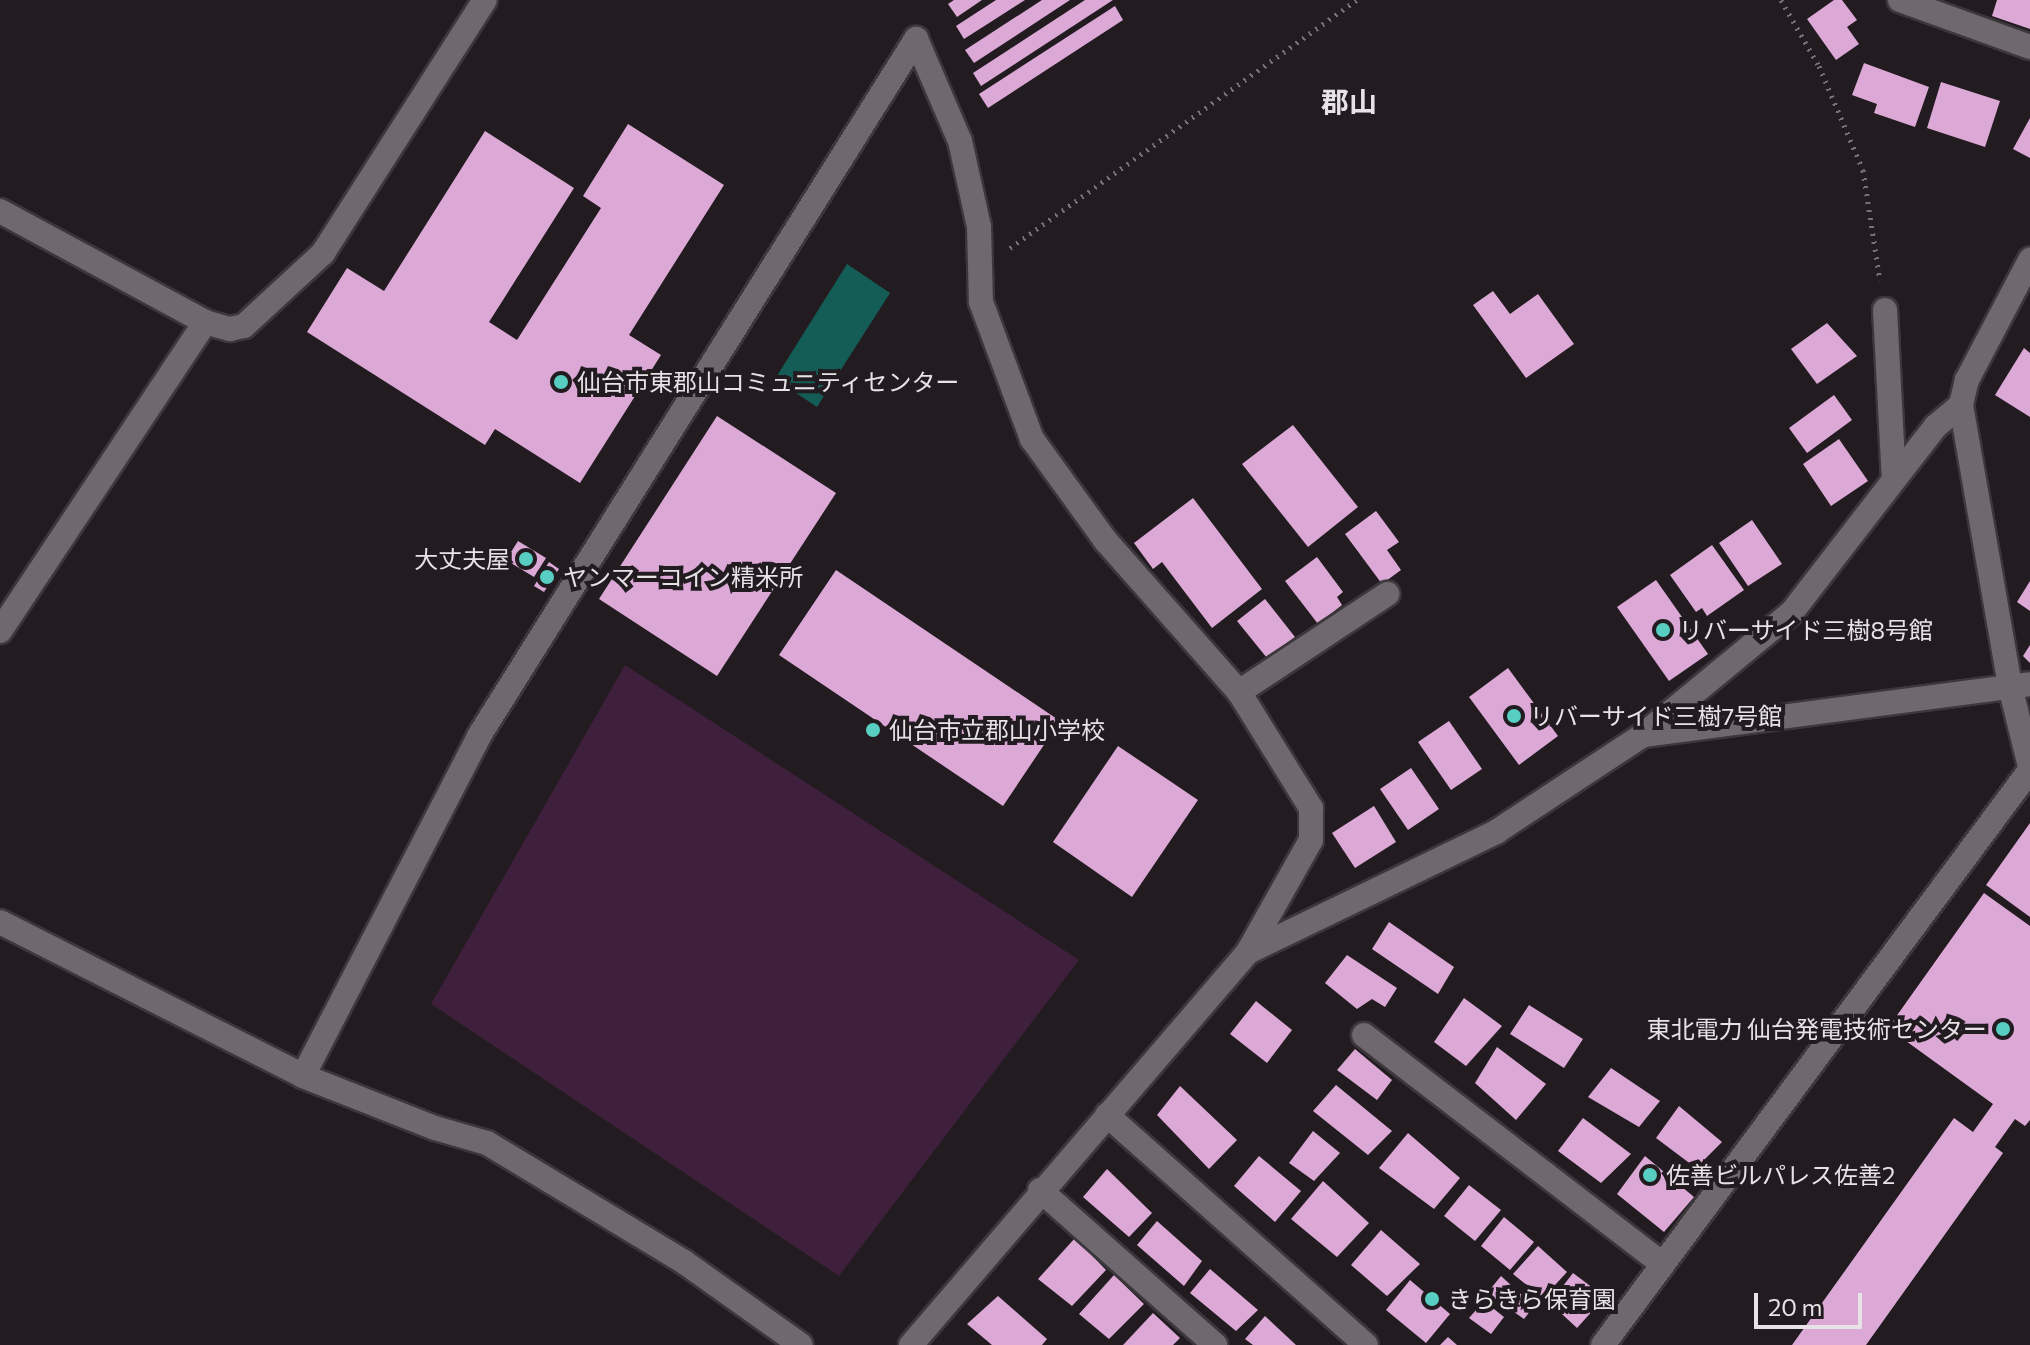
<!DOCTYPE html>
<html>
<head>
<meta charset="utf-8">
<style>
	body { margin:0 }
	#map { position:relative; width:2030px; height:1345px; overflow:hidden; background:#221c21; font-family:Commissioner,"Noto Sans JP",sans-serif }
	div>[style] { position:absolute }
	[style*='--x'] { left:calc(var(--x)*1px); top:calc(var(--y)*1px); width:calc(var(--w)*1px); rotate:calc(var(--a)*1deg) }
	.green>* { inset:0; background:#3e1f3c }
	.water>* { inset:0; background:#145d56 }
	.building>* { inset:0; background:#dca9d7 }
	.path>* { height:5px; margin-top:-2.5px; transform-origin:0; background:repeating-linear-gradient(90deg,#767176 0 2px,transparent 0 8px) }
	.roads { filter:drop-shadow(2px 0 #3b373b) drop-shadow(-2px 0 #3b373b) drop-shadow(0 2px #3b373b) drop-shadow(0 -2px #3b373b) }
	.minor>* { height:24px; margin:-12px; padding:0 12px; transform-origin:12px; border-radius:12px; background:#6f686e }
	.dots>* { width:22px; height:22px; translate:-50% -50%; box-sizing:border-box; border:4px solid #221c21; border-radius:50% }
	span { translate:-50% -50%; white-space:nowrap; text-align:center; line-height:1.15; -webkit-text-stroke:8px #221c21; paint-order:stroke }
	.poi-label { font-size:24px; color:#e6e2e6 }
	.left { translate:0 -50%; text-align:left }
	.right { translate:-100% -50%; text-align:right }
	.quarter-label { font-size:28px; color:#e6e2e6; font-weight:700 }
	.scale { position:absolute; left:1754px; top:1293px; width:108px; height:36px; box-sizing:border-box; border:4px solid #e6e2e6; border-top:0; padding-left:10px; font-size:24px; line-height:28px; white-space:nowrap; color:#e6e2e6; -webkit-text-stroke:6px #221c21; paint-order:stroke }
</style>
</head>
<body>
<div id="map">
	<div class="green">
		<i style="clip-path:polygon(625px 665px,1079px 960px,839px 1276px,431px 1004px)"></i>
	</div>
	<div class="water">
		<i style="clip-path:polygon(847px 264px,890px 293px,817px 407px,775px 379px)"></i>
	</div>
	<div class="building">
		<i style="clip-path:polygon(954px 0,982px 0,957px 17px,948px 4px)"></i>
		<i style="clip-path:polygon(996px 0,1025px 0,964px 39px,956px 26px)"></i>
		<i style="clip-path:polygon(1042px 0,1070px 0,974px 63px,965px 50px)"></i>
		<i style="clip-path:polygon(1085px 0,1113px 0,981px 86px,973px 73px)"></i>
		<i style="clip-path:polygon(1834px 0,1842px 0,1857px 20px,1847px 27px,1859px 44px,1836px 60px,1807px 19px)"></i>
		<i style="clip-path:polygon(1997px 0,2030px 0,2030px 29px,1992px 16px)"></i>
		<i style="clip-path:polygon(1115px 6px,1123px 20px,988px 108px,979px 94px)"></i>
		<i style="clip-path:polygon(1864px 63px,1929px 87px,1915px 127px,1874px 113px,1877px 104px,1852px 95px)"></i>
		<i style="clip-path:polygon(1941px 82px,2000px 101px,1985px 147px,1927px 128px)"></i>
		<i style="clip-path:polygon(2030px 118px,2030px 158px,2013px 149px)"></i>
		<i style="clip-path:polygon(628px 124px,724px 185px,629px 335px,661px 355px,580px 483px,495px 429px,485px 445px,307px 332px,347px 268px,384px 291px,485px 131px,574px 188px,489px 322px,517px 340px,601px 208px,583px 196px)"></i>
		<i style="clip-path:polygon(1493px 291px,1510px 314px,1538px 294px,1574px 344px,1526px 378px,1473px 305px)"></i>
		<i style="clip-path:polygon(1827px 323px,1857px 356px,1817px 384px,1791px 349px)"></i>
		<i style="clip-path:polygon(2024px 348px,2030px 353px,2030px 417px,1995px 395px)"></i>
		<i style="clip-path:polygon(1834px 395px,1852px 420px,1807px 453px,1789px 428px)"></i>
		<i style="clip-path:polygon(717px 416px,836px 493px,717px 676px,599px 599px)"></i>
		<i style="clip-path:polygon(1293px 425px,1358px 507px,1308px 547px,1242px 464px)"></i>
		<i style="clip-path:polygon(1839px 439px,1868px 481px,1831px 506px,1803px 464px)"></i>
		<i style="clip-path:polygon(1193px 498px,1262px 589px,1212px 628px,1162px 562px,1153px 569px,1134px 543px)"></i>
		<i style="clip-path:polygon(1376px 511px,1399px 542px,1387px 550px,1401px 570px,1382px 584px,1345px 534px)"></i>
		<i style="clip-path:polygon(1752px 520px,1782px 564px,1748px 586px,1719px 543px)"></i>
		<i style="clip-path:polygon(518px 541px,546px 558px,534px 577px,506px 560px)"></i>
		<i style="clip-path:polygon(1712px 545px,1744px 590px,1707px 616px,1702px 608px,1696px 612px,1670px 575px)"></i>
		<i style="clip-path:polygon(1317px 557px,1343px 592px,1337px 597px,1342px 605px,1318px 624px,1285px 581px)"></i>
		<i style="clip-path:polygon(549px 562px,559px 569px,544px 592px,534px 586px)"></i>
		<i style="clip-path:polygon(836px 570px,1060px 721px,1003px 806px,779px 655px)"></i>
		<i style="clip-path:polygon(1656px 580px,1708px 654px,1669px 681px,1617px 607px)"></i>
		<i style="clip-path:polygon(2030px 581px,2030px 611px,2017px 602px)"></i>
		<i style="clip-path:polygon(1265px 599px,1295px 637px,1267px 658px,1237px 621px)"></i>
		<i style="clip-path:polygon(2030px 645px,2030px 663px,2023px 656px)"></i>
		<i style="clip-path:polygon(1508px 668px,1558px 736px,1519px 765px,1469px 697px)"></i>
		<i style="clip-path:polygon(1449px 721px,1482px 769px,1451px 790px,1418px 742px)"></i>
		<i style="clip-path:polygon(1118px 746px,1198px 800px,1132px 897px,1053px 842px)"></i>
		<i style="clip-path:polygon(1411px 768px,1439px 809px,1408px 830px,1380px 789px)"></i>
		<i style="clip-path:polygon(1374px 806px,1396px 842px,1355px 868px,1332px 833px)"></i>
		<i style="clip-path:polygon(2030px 823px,2030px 917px,1986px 885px)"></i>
		<i style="clip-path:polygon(1984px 893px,2030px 926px,2030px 1120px,2025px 1126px,2015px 1119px,1995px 1147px,2003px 1153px,1866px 1345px,1792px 1345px,1954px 1118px,1973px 1132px,1993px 1104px,1888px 1028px)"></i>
		<i style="clip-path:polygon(1389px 922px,1454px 967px,1438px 994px,1372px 949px)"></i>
		<i style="clip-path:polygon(1347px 955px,1397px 988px,1385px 1007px,1372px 999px,1357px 1009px,1325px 983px)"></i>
		<i style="clip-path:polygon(1464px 998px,1502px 1026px,1466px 1066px,1434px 1042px)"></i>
		<i style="clip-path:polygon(1256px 1001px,1292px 1030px,1267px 1063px,1230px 1034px)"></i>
		<i style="clip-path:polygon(1529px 1005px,1583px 1039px,1564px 1068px,1510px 1034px)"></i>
		<i style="clip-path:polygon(1497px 1047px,1546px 1084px,1516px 1120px,1475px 1083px)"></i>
		<i style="clip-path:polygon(1355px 1049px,1392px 1080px,1377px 1100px,1337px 1070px)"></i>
		<i style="clip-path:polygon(1611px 1068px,1660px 1101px,1639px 1127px,1588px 1097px)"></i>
		<i style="clip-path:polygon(1336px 1085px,1392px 1131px,1368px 1155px,1313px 1111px)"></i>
		<i style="clip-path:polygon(1180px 1086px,1237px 1140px,1209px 1169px,1157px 1115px)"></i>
		<i style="clip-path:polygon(1679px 1106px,1722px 1142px,1696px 1168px,1656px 1138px)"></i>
		<i style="clip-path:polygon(1583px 1118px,1631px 1154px,1601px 1183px,1558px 1151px)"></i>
		<i style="clip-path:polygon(1313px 1131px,1340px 1153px,1314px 1181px,1289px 1163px)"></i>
		<i style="clip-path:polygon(1408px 1133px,1460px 1178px,1434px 1209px,1379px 1168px)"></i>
		<i style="clip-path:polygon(1259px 1156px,1301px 1191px,1275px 1222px,1234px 1186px)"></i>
		<i style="clip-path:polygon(1645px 1156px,1694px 1197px,1664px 1232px,1617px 1194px)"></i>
		<i style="clip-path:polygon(1107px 1169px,1152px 1213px,1129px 1237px,1083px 1197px)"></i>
		<i style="clip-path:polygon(1323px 1181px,1369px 1223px,1337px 1257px,1291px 1219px)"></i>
		<i style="clip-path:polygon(1469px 1185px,1501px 1210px,1475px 1241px,1444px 1216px)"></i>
		<i style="clip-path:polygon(1504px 1217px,1534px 1242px,1510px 1270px,1481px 1246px)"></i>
		<i style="clip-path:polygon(1157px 1221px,1202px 1261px,1184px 1286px,1137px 1245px)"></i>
		<i style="clip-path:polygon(1381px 1230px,1420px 1264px,1387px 1296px,1351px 1265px)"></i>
		<i style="clip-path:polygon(1075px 1238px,1106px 1270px,1072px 1306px,1038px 1279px)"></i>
		<i style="clip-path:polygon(1538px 1246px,1567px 1272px,1543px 1298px,1513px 1274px)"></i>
		<i style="clip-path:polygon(1210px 1269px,1258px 1310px,1236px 1331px,1190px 1293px)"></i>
		<i style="clip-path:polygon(1573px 1273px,1605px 1297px,1577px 1328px,1550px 1303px)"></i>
		<i style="clip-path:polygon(1114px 1275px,1144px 1304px,1109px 1339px,1079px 1314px)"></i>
		<i style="clip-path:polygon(1501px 1276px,1534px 1306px,1524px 1319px,1487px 1293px)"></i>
		<i style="clip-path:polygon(1410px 1280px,1450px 1314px,1426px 1343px,1386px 1310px)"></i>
		<i style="clip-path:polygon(998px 1296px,1047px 1339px,1042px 1345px,992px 1345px,967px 1324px)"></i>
		<i style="clip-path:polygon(1484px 1301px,1504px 1317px,1491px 1334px,1469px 1318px)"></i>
		<i style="clip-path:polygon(1153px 1313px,1180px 1338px,1173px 1345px,1123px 1345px)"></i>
		<i style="clip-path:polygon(1265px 1316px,1296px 1345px,1253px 1345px,1245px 1339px)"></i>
		<i style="clip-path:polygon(1448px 1337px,1457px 1345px,1440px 1345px)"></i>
	</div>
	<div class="path">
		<i style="--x:1781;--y:0;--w:76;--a:60.1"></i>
		<i style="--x:1819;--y:66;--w:113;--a:67.1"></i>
		<i style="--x:1863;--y:170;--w:112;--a:81.3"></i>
		<i style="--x:1010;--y:248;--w:427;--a:-35.6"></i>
	</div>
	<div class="roads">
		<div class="minor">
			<i style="--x:1900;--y:0;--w:138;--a:19.9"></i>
			<i style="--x:0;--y:211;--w:233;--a:28.4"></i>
			<i style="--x:205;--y:322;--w:26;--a:16"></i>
			<i style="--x:230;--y:329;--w:14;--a:-12"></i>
			<i style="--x:244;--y:326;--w:108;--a:-42.7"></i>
			<i style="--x:323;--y:253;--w:300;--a:-57.4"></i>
			<i style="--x:1885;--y:310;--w:169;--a:87"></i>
			<i style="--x:1961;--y:405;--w:285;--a:80.1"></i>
			<i style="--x:2010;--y:686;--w:83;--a:76.1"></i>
			<i style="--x:0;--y:631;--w:371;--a:-56.4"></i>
			<i style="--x:1239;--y:692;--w:178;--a:-33.5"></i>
			<i style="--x:1644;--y:735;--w:389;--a:-7.5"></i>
			<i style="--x:0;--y:922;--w:340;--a:26.9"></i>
			<i style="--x:303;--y:1076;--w:142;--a:21.5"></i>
			<i style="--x:435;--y:1128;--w:54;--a:16.1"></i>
			<i style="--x:487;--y:1143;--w:230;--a:31.1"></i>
			<i style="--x:684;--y:1262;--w:143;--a:35.4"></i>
			<i style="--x:1248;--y:952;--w:276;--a:-25.8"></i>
			<i style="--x:1496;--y:832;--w:176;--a:-33.4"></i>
			<i style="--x:1643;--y:735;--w:193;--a:-39.5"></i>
			<i style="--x:1792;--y:612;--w:235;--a:-52.3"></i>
			<i style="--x:1936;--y:426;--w:33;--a:-40"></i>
			<i style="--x:1961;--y:405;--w:26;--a:-77"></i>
			<i style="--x:1967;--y:380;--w:136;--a:-62.3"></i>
			<i style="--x:1364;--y:1035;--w:373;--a:37.5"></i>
			<i style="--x:303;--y:1076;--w:383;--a:-62.6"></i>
			<i style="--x:479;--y:736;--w:823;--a:-57.91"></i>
			<i style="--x:916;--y:39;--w:111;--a:66.7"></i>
			<i style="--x:960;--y:141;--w:88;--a:77.5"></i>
			<i style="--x:979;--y:227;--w:75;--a:88.5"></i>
			<i style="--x:981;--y:302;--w:146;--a:69.6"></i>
			<i style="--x:1032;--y:439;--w:125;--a:54.1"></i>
			<i style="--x:1105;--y:540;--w:203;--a:48.6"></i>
			<i style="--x:1239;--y:692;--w:137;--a:58.2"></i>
			<i style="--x:1311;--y:808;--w:32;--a:90"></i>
			<i style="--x:1311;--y:840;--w:129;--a:119.4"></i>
			<i style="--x:1248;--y:952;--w:518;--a:130.61"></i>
			<i style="--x:1107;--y:1115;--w:346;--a:41.6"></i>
			<i style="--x:1040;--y:1190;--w:234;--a:41.5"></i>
			<i style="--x:1603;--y:1345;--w:716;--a:-53.4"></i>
		</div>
	</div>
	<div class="dots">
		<i style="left:561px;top:382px;background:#57cec1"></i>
		<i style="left:526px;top:559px;background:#57cec1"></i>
		<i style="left:547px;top:577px;background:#57cec1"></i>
		<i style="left:1663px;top:630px;background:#57cec1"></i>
		<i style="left:1514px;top:716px;background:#57cec1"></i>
		<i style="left:873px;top:730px;background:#57cec1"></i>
		<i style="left:2003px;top:1029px;background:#57cec1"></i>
		<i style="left:1650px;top:1175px;background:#57cec1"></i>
		<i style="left:1432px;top:1299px;background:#57cec1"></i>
	</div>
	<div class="poi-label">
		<span class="left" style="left:577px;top:382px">仙台市東郡山コミュニティセンター</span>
		<span class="right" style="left:510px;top:559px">大丈夫屋</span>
		<span class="left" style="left:563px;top:577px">ヤンマーコイン精米所</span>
		<span class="left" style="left:1679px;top:630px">リバーサイド三樹8号館</span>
		<span class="left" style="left:1530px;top:716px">リバーサイド三樹7号館</span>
		<span class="left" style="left:889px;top:730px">仙台市立郡山小学校</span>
		<span class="right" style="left:1987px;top:1029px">東北電力 仙台発電技術センター</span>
		<span class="left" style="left:1666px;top:1175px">佐善ビルパレス佐善2</span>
		<span class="left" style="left:1448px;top:1299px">きらきら保育園</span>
	</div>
	<div class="quarter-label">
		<span style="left:1349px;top:101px">郡山</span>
	</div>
	<div class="scale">20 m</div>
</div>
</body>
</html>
